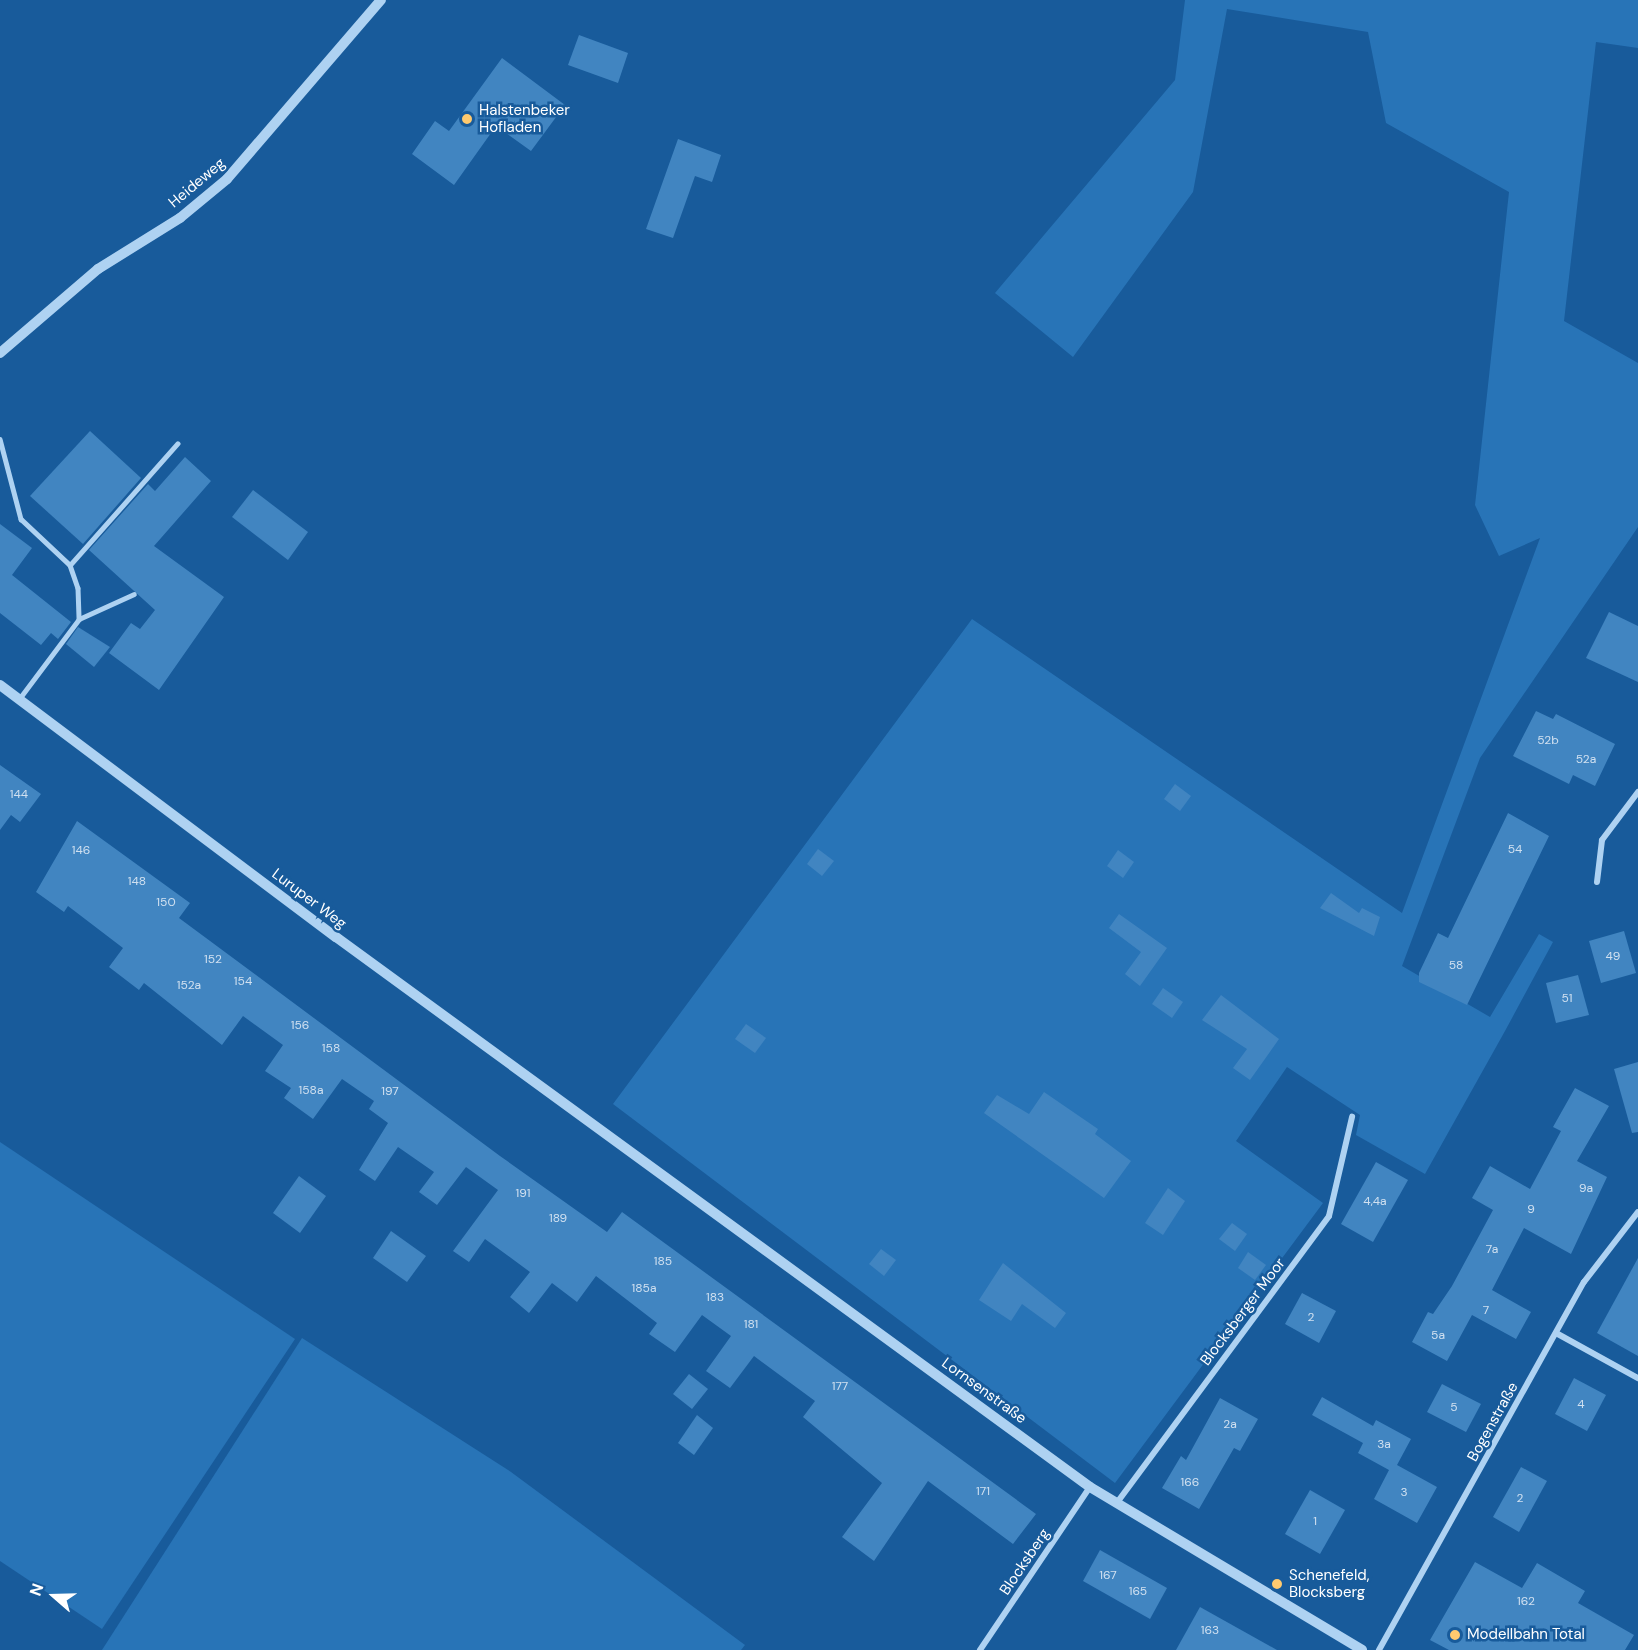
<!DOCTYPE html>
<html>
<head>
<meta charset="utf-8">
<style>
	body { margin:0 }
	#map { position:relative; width:1638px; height:1650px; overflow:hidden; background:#185b9b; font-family:"DM Sans",sans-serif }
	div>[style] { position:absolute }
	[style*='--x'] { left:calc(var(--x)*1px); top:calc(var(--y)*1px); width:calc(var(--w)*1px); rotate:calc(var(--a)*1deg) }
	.green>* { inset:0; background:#2874b7 }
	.building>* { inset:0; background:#4185c1 }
	.service>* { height:4.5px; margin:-2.25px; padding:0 2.25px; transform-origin:2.25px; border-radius:2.25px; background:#aed2f2 }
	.minor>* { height:6px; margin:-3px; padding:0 3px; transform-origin:3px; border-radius:3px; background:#aed2f2 }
	.tertiary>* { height:10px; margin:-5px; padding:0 5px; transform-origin:5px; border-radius:5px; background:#aed2f2 }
	.dots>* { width:16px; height:16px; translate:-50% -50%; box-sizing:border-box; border:3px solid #185b9b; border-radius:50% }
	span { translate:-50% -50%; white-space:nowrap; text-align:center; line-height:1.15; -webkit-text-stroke:5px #185b9b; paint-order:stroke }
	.number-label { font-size:12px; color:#d0e0f0 }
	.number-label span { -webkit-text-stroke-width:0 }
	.poi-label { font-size:15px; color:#fff }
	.left { translate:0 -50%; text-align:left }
	.street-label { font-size:15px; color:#fff }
	.north { position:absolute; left:24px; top:1566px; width:60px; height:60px; -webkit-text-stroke:4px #185b9b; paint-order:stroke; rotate:290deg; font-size:16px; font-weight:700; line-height:24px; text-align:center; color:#fff }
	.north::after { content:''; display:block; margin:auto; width:21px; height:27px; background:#fff; clip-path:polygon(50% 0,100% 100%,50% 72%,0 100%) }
</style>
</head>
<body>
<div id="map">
	<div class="green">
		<i style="clip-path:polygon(1185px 0,1638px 0,1638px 48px,1596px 42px,1564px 321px,1638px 363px,1638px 527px,1480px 758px,1402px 966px,1490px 1017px,1539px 934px,1553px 942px,1505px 1031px,1425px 1174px,1356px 1135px,1360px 1115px,1287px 1067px,1236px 1141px,1323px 1203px,1115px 1483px,613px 1104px,972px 619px,1402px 913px,1540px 538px,1499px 556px,1475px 505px,1509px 192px,1386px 123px,1368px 32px,1227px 9px,1193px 192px,1073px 357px,995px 293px,1175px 80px)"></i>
		<i style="clip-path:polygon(0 1142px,295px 1339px,102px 1629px,0 1561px)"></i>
		<i style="clip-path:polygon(302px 1338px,511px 1472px,745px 1645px,741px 1650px,102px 1650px)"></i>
	</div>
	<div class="building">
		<i style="clip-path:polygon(579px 35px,628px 53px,618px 83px,568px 65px)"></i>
		<i style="clip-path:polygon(502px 58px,565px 105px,531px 151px,496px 126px,454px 185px,412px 154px,435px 121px,449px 131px)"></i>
		<i style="clip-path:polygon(678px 139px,721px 155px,712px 182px,695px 176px,673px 238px,646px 229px)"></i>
		<i style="clip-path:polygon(90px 431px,141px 478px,83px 544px,30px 496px)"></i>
		<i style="clip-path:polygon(185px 457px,211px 481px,154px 546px,224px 597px,159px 690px,109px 653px,131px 623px,140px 629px,155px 610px,89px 550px,148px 484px,155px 491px)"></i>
		<i style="clip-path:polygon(253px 490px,308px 532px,288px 560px,232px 517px)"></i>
		<i style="clip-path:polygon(0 524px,32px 548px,12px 575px,71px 622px,58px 639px,51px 633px,41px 645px,0 613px)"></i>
		<i style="clip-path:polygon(1609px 612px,1638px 626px,1638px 682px,1586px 658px)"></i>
		<i style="clip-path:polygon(78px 627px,110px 647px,94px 667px,66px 644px)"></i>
		<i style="clip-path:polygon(1536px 711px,1553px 719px,1556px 714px,1615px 744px,1595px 786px,1573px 775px,1569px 784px,1513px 756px)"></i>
		<i style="clip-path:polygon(0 765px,41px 794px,20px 822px,11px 815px,0 830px)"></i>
		<i style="clip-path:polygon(1175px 784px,1191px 796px,1180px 811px,1164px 799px)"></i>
		<i style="clip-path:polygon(1508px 813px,1549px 836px,1467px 1005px,1419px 982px,1419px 973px,1438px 933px,1448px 938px)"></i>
		<i style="clip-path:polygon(77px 821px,190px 903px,179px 918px,500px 1156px,607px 1232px,622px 1212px,1036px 1514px,1013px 1544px,928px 1481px,874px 1561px,842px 1537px,882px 1483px,803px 1417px,815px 1401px,754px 1356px,730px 1388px,706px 1371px,731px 1336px,702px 1315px,675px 1352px,649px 1334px,657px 1323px,596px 1276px,577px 1302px,552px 1283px,529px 1313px,510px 1297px,530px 1272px,485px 1239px,469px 1262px,453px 1251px,498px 1190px,466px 1167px,437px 1205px,419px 1192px,434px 1172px,398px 1147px,375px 1181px,359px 1170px,388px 1123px,369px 1109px,374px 1101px,342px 1079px,313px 1119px,284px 1098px,291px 1088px,265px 1071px,283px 1045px,243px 1016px,222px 1045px,144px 983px,139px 990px,109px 967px,123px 948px,68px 906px,64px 912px,36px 892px)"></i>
		<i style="clip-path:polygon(818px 849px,834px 861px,822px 876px,807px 864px)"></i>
		<i style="clip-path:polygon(1118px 850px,1134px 862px,1123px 878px,1107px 866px)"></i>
		<i style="clip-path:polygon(1331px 893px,1359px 913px,1362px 908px,1380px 917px,1374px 936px,1320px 908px)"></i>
		<i style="clip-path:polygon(1119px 914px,1167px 948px,1140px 986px,1125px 974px,1141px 952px,1109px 928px)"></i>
		<i style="clip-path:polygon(1624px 931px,1636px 973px,1601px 983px,1589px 941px)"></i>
		<i style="clip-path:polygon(1578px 975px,1589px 1015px,1556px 1023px,1546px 983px)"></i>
		<i style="clip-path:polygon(1163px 988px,1183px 1002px,1172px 1018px,1152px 1004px)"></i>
		<i style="clip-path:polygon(1221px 995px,1279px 1039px,1250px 1080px,1233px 1068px,1247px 1049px,1202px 1020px)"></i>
		<i style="clip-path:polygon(746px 1024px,766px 1038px,755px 1053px,735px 1039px)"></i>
		<i style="clip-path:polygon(1638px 1062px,1638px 1132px,1632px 1133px,1614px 1069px)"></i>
		<i style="clip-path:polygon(1575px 1088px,1609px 1106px,1577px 1161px,1607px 1177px,1571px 1254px,1524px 1228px,1492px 1290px,1531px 1312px,1516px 1339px,1472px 1315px,1447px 1361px,1412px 1342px,1428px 1312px,1433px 1314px,1452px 1286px,1493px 1210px,1472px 1198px,1490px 1166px,1530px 1189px,1561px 1131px,1553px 1127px)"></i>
		<i style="clip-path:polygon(1044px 1092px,1098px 1129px,1095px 1134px,1131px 1161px,1104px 1198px,984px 1113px,997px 1095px,1029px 1114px)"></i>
		<i style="clip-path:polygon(1376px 1162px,1408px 1180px,1373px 1242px,1341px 1224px)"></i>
		<i style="clip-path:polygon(299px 1176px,326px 1196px,300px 1233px,273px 1213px)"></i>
		<i style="clip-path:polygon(1168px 1188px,1185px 1201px,1163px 1235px,1145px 1223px)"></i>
		<i style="clip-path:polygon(1232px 1223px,1247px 1234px,1235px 1251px,1219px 1239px)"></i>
		<i style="clip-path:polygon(391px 1231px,426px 1256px,407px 1282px,373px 1258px)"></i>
		<i style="clip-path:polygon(881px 1249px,896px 1260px,884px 1276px,869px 1264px)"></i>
		<i style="clip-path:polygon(1248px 1252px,1266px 1265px,1255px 1280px,1238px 1268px)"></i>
		<i style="clip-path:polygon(1638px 1258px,1638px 1356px,1597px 1333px)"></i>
		<i style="clip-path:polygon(1003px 1263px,1066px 1313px,1055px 1328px,1022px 1304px,1011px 1321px,979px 1300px)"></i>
		<i style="clip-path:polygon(1302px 1293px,1336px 1311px,1319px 1343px,1285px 1324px)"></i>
		<i style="clip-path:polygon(689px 1374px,708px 1389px,692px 1409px,673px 1394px)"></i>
		<i style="clip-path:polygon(1574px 1378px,1606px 1395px,1587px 1431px,1555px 1414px)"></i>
		<i style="clip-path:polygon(1442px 1384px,1481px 1404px,1466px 1432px,1427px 1412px)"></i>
		<i style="clip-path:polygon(1322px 1397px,1373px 1426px,1376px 1420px,1411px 1439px,1397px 1465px,1437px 1487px,1417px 1523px,1374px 1499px,1389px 1470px,1358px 1453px,1363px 1443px,1312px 1415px)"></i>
		<i style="clip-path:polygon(1220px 1398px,1258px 1419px,1240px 1451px,1234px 1448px,1199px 1509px,1162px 1488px,1181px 1456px,1186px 1460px)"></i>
		<i style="clip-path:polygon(697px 1415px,713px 1428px,694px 1455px,678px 1443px)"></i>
		<i style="clip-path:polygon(1521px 1467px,1547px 1481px,1519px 1532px,1493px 1517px)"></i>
		<i style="clip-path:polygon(1310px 1490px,1345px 1510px,1320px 1554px,1285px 1534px)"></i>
		<i style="clip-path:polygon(1100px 1550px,1167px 1588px,1150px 1619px,1083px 1581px)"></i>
		<i style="clip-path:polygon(1475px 1562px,1522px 1588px,1537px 1563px,1585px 1591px,1578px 1603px,1634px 1635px,1625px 1650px,1449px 1650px,1430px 1640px)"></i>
		<i style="clip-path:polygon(1200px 1607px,1277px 1650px,1176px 1650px)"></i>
	</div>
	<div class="service">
		<i style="--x:0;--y:439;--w:83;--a:75.3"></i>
		<i style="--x:21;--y:519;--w:67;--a:43.2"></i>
		<i style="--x:70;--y:565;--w:24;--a:71"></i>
		<i style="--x:78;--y:588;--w:31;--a:88"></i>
		<i style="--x:70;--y:565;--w:162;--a:-48.5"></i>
		<i style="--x:19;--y:699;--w:100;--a:-53.1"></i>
		<i style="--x:79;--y:619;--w:60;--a:-24.4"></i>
	</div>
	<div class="minor">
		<i style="--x:1597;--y:882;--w:42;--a:-83.2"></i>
		<i style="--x:1602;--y:840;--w:60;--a:-53.1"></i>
		<i style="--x:1556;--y:1333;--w:94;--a:28.8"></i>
		<i style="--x:1116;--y:1504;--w:358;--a:-53.5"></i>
		<i style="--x:1329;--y:1216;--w:102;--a:-76.9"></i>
		<i style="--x:980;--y:1650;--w:197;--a:-56"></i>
		<i style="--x:1379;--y:1650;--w:421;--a:-60.9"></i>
		<i style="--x:1584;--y:1282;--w:88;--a:-52.4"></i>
	</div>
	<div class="tertiary">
		<i style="--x:0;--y:353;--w:129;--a:-40.6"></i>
		<i style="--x:98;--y:269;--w:97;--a:-31.9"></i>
		<i style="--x:180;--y:218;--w:61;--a:-39.7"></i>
		<i style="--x:227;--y:179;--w:236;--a:-49.3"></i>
		<i style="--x:0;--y:685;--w:420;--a:36.9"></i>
		<i style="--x:336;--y:937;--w:933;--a:36.11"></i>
		<i style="--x:1090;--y:1487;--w:317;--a:30.9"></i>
	</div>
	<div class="dots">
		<i style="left:467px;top:119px;background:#ffca6f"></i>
		<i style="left:1277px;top:1584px;background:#ffca6f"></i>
		<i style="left:1455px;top:1635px;background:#ffca6f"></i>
	</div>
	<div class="number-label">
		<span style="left:1548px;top:741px">52b</span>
		<span style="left:1586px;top:760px">52a</span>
		<span style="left:19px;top:795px">144</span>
		<span style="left:1515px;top:850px">54</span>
		<span style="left:81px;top:851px">146</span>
		<span style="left:137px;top:882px">148</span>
		<span style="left:166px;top:903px">150</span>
		<span style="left:1613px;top:957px">49</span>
		<span style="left:213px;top:960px">152</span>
		<span style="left:1456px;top:966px">58</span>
		<span style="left:243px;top:982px">154</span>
		<span style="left:189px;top:986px">152a</span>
		<span style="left:1567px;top:999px">51</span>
		<span style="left:300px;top:1026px">156</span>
		<span style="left:331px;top:1049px">158</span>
		<span style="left:311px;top:1091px">158a</span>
		<span style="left:390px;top:1092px">197</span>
		<span style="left:1586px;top:1189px">9a</span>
		<span style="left:523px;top:1194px">191</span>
		<span style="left:1375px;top:1202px">4,4a</span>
		<span style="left:1531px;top:1210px">9</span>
		<span style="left:558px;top:1219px">189</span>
		<span style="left:1492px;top:1250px">7a</span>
		<span style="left:663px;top:1262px">185</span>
		<span style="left:644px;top:1289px">185a</span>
		<span style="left:715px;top:1298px">183</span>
		<span style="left:1486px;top:1311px">7</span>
		<span style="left:1311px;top:1318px">2</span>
		<span style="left:751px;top:1325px">181</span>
		<span style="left:1438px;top:1336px">5a</span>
		<span style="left:840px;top:1387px">177</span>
		<span style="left:1581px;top:1405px">4</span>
		<span style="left:1454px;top:1408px">5</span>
		<span style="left:1230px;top:1425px">2a</span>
		<span style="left:1384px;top:1445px">3a</span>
		<span style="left:1190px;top:1483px">166</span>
		<span style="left:983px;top:1492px">171</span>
		<span style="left:1404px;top:1493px">3</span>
		<span style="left:1520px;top:1499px">2</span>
		<span style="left:1315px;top:1522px">1</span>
		<span style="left:1108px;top:1576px">167</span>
		<span style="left:1138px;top:1592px">165</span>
		<span style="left:1526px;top:1602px">162</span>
		<span style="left:1210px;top:1631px">163</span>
	</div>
	<div class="poi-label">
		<span class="left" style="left:479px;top:119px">Halstenbeker<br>Hofladen</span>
		<span class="left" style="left:1289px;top:1584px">Schenefeld,<br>Blocksberg</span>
		<span class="left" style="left:1467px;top:1635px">Modellbahn Total</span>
	</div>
	<div class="street-label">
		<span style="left:197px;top:183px;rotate:-40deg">Heideweg</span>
		<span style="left:309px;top:899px;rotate:37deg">Luruper Weg</span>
		<span style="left:1243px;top:1312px;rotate:-53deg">Blocksberger Moor</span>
		<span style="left:984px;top:1391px;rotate:36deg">Lornsenstraße</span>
		<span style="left:1493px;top:1422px;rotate:-61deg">Bogenstraße</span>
		<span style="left:1025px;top:1562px;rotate:-56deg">Blocksberg</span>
	</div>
	<div class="north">N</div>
</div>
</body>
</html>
